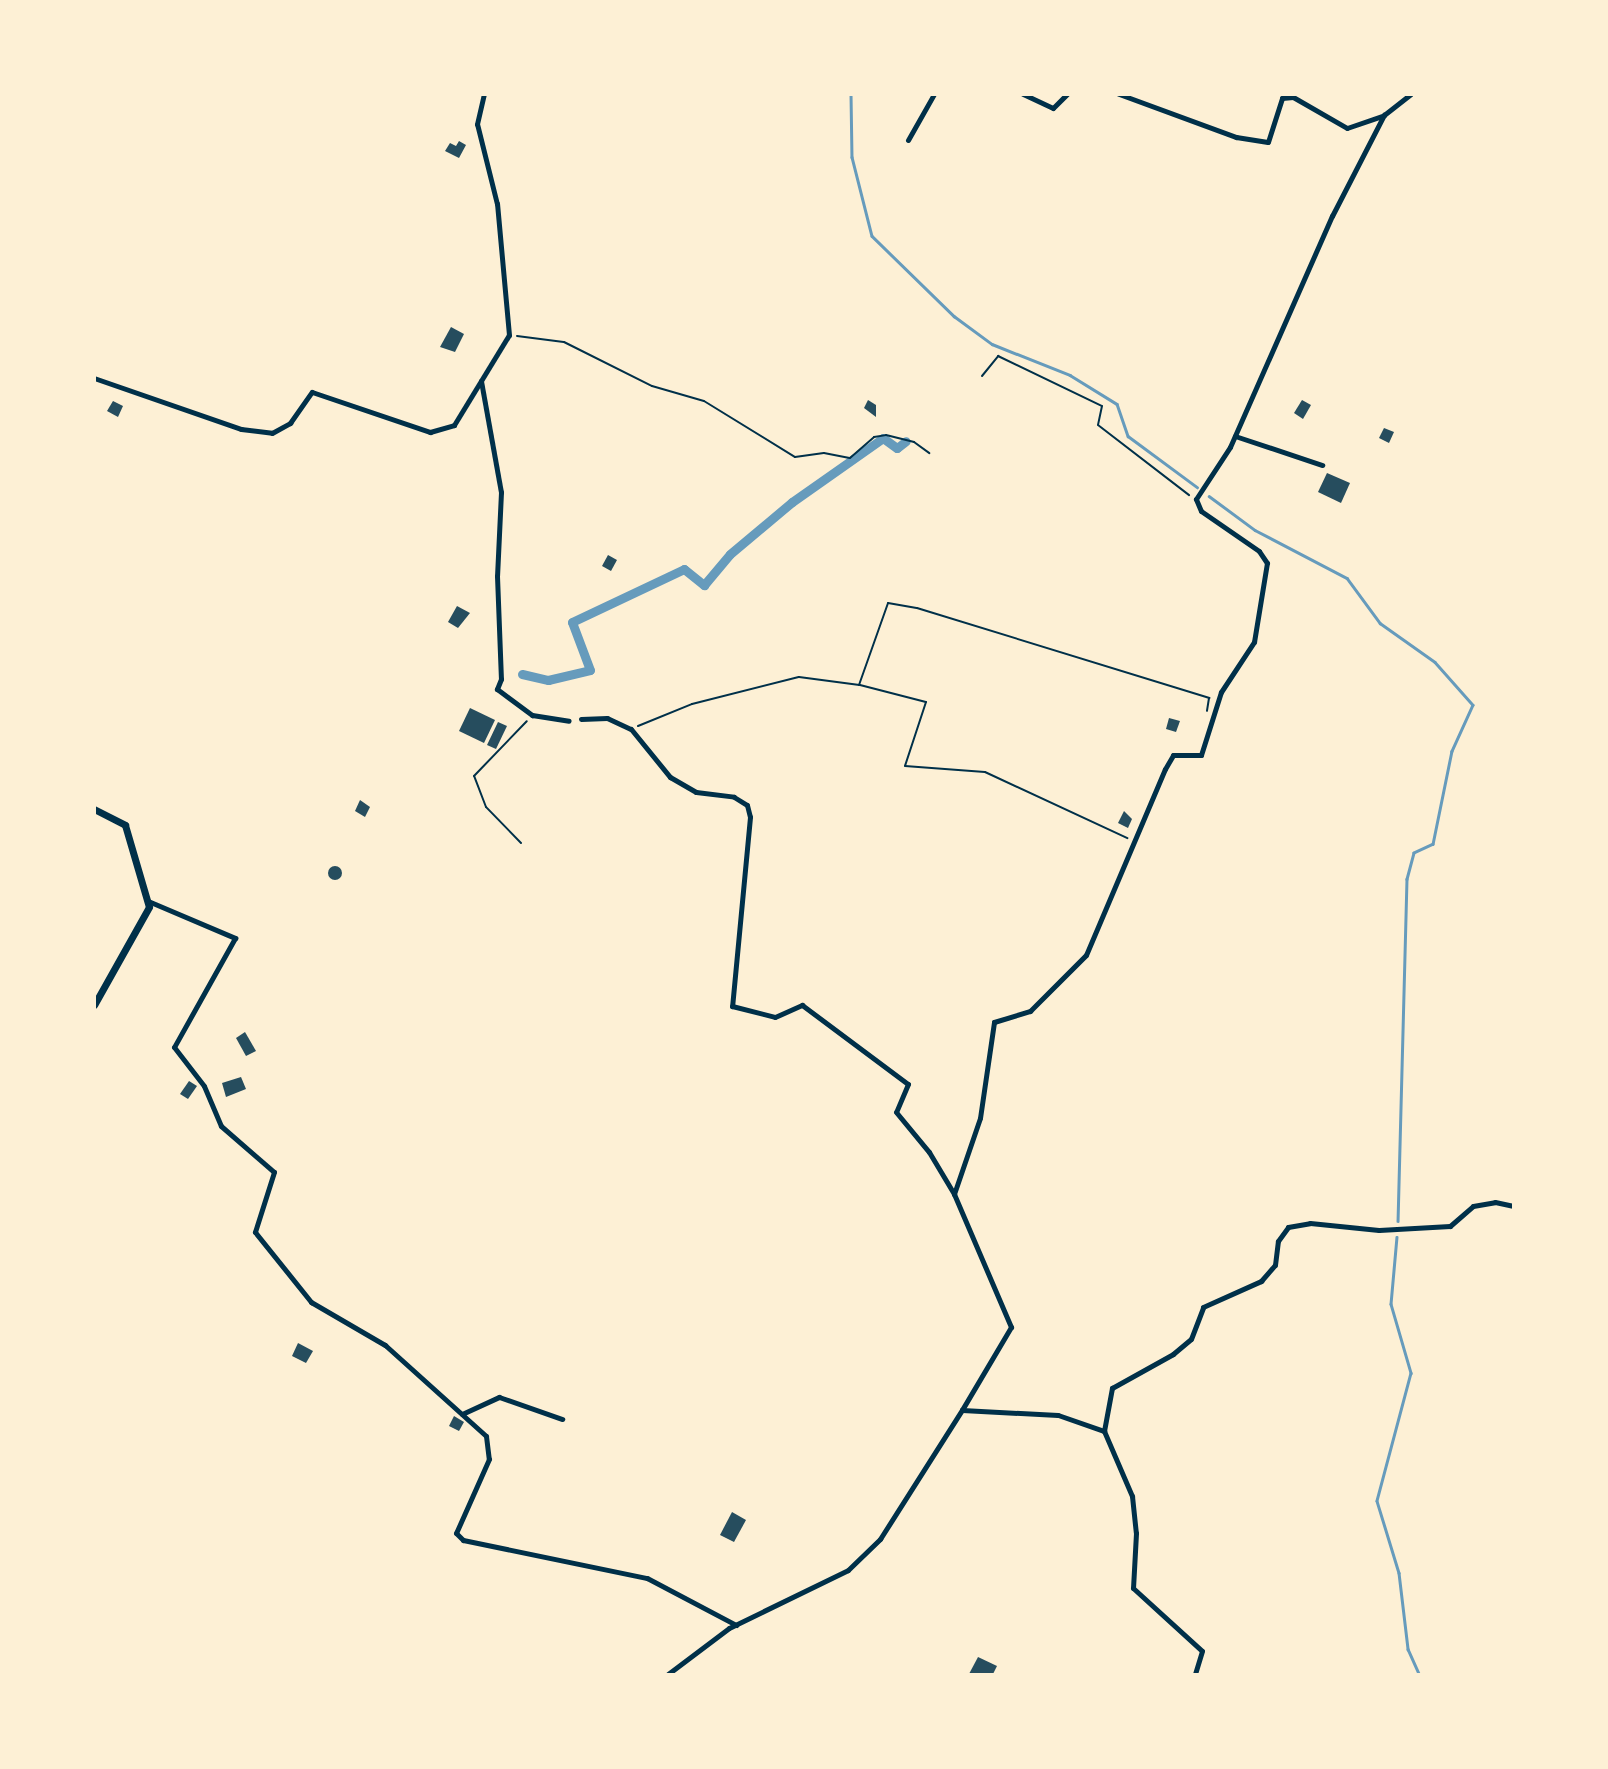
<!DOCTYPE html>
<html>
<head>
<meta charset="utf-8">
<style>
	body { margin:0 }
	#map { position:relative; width:1608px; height:1769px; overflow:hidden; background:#fdf0d5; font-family:"Sofia Sans Condensed",sans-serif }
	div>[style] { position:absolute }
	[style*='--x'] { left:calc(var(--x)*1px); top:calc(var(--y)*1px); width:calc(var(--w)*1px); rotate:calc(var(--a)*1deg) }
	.stream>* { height:2.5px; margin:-1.25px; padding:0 1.25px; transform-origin:1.25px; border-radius:1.25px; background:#669bbc }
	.canal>* { height:9px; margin:-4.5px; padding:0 4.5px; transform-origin:4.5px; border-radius:4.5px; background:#669bbc }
	.building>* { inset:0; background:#264d5e }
	.round { border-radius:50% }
	.path>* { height:2px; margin:-1px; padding:0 1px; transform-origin:1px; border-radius:1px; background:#003049 }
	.minor>* { height:5px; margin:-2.5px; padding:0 2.5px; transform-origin:2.5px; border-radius:2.5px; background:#003049 }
	.secondary>* { height:7px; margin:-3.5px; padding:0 3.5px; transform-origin:3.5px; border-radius:3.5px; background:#003049 }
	span { translate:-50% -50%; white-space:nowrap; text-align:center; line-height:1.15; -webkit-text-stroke:7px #fdf0d5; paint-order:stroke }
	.frame { position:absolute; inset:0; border:96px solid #fdf0d5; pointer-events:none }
</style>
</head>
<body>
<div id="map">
	<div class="stream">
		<i style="--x:851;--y:94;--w:63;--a:89.1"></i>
		<i style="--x:852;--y:157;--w:81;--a:75.8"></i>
		<i style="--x:872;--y:236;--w:115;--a:44.3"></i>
		<i style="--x:954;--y:316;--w:47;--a:36.4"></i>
		<i style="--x:992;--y:344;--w:84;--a:21.7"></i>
		<i style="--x:1070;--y:375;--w:55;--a:31.7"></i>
		<i style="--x:1117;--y:404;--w:34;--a:71"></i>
		<i style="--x:1128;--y:436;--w:86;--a:36.5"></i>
		<i style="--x:1209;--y:496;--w:57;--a:36.5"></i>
		<i style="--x:1255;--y:530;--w:104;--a:27.6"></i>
		<i style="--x:1347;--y:578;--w:56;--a:53.7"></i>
		<i style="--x:1380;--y:623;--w:67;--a:35.3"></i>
		<i style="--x:1435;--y:662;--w:57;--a:48.5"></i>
		<i style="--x:1473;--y:705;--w:51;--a:114.5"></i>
		<i style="--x:1452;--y:751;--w:95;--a:101.5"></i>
		<i style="--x:1433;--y:844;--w:21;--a:155"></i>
		<i style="--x:1414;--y:853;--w:27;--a:105"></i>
		<i style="--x:1407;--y:879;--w:342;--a:91.5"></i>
		<i style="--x:1397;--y:1237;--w:67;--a:95.1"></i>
		<i style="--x:1391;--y:1304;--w:72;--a:73.8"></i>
		<i style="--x:1411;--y:1373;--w:132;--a:104.9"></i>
		<i style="--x:1377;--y:1501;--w:75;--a:73"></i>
		<i style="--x:1399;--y:1573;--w:77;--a:83.2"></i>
		<i style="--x:1408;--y:1649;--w:27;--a:66"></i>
	</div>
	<div class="canal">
		<i style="--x:522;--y:674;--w:27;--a:13"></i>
		<i style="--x:548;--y:680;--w:43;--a:-13.4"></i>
		<i style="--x:590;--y:670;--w:51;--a:-110.6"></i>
		<i style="--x:572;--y:622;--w:124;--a:-25.3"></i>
		<i style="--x:684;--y:569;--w:26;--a:39"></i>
		<i style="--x:704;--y:585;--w:40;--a:-50"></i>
		<i style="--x:730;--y:554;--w:81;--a:-40"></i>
		<i style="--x:792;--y:502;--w:111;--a:-35.1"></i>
		<i style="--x:883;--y:438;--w:17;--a:36"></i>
		<i style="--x:897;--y:448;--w:11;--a:-38"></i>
	</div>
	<div class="building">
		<i style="clip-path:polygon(459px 141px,466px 145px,459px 158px,445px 151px,450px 143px,456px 146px)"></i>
		<i style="clip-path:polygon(451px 327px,464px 334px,455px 352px,440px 347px)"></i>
		<i style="clip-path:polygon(868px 400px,876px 405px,876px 417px,864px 408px)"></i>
		<i style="clip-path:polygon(1302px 400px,1311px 405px,1303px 419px,1294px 413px)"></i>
		<i style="clip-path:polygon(113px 401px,123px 406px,118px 417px,107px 411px)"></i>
		<i style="clip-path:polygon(1384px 428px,1394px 432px,1389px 443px,1379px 438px)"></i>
		<i style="clip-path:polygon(1327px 473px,1350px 483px,1341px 503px,1318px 492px)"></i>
		<i style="clip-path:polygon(608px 555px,617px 560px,611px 571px,602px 566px)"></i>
		<i style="clip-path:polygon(457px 606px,470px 613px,458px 628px,448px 622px)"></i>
		<i style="clip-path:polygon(470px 708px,495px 720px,484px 743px,459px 731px)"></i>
		<i style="clip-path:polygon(1169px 718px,1180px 721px,1176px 732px,1166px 729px)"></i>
		<i style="clip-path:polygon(498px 722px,507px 726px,496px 749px,487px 745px)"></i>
		<i style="clip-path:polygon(360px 800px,370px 807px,365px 817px,355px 811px)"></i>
		<i style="clip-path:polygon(1124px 811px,1132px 819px,1128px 828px,1118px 823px)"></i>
		<i class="round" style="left:328px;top:866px;width:14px;height:14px"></i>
		<i style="clip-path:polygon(245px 1032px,256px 1051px,246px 1056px,236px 1038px)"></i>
		<i style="clip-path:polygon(241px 1077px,246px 1089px,226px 1097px,222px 1083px)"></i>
		<i style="clip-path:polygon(189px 1081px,197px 1086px,188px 1099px,180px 1094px)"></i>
		<i style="clip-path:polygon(298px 1343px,313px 1351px,306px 1363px,292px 1356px)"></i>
		<i style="clip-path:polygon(454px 1416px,464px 1422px,459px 1431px,449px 1426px)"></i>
		<i style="clip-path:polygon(732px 1512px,746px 1520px,734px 1542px,720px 1535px)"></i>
		<i style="clip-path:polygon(978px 1657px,997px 1666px,993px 1674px,969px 1674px)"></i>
	</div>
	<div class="path">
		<i style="--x:517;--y:336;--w:47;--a:7.3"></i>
		<i style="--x:564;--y:342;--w:98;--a:26.6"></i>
		<i style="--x:652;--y:386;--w:54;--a:16.1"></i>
		<i style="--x:704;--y:401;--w:107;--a:31.6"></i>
		<i style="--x:795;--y:457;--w:29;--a:-8"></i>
		<i style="--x:824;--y:453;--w:26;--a:11"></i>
		<i style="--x:850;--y:458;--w:32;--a:-41"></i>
		<i style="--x:874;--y:437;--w:12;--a:-9"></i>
		<i style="--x:886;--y:435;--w:29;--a:14"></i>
		<i style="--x:914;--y:442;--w:19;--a:36"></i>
		<i style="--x:982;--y:376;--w:26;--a:-51"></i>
		<i style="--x:998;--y:356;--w:115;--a:25.7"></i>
		<i style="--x:1102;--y:406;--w:19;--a:102"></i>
		<i style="--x:1098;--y:425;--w:115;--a:37.6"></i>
		<i style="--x:860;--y:685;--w:68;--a:14.4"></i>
		<i style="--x:926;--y:702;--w:67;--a:108.2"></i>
		<i style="--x:905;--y:766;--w:80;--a:4.3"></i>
		<i style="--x:985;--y:772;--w:157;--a:24.9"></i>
		<i style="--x:638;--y:726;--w:58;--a:-22.2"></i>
		<i style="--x:692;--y:704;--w:110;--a:-14.2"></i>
		<i style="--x:799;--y:677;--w:61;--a:7.6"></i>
		<i style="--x:859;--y:685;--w:87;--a:-70.5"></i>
		<i style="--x:888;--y:603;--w:29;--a:10"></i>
		<i style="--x:917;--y:608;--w:306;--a:17.1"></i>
		<i style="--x:1209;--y:698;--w:13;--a:99"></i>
		<i style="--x:521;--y:843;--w:50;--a:-134.2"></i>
		<i style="--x:486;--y:807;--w:33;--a:-111"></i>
		<i style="--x:474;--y:776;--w:76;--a:-46.1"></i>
	</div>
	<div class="minor">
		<i style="--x:1023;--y:94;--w:33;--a:25"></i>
		<i style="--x:1053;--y:108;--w:20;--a:-45"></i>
		<i style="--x:1119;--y:94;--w:125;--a:20.2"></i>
		<i style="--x:1236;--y:137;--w:32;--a:9"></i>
		<i style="--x:1268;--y:142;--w:46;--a:-72.3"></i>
		<i style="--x:1282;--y:98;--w:11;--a:-5"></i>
		<i style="--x:1293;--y:97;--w:62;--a:29.9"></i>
		<i style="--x:1347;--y:128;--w:39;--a:-19"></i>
		<i style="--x:908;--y:140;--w:53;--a:-60.5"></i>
		<i style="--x:94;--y:378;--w:156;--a:19.1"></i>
		<i style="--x:241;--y:429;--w:31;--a:7"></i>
		<i style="--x:272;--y:433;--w:21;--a:-29"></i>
		<i style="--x:290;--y:423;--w:38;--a:-55"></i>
		<i style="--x:312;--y:392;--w:125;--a:18.7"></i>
		<i style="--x:430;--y:432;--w:25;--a:-16"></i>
		<i style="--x:454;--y:425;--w:105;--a:-58.6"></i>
		<i style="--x:509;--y:335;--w:132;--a:-95.2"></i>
		<i style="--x:497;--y:204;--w:82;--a:-104"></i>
		<i style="--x:477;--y:124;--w:31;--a:-77"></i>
		<i style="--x:481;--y:381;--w:113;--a:79.8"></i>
		<i style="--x:501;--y:492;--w:84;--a:92.7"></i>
		<i style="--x:497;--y:576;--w:103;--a:87.8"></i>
		<i style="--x:501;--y:679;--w:11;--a:112"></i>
		<i style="--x:497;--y:689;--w:44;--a:36.6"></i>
		<i style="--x:532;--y:715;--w:37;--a:9"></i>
		<i style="--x:1235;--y:436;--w:92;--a:18.4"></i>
		<i style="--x:581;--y:719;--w:26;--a:-2"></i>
		<i style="--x:607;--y:718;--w:26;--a:25"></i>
		<i style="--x:631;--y:729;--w:62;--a:50.9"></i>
		<i style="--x:670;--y:777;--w:30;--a:30"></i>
		<i style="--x:696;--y:792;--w:38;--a:7"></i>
		<i style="--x:734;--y:797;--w:15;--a:32"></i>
		<i style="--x:747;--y:805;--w:12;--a:76"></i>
		<i style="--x:750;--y:817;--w:190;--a:95.4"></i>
		<i style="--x:732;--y:1006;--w:44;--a:14.3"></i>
		<i style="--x:775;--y:1017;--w:30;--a:-24"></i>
		<i style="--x:802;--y:1005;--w:132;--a:36.7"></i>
		<i style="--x:908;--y:1084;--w:30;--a:113"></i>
		<i style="--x:896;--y:1112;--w:52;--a:50.5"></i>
		<i style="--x:929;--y:1152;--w:49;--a:59.2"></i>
		<i style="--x:954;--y:1194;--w:145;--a:66.8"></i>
		<i style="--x:1011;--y:1327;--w:96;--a:120.6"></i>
		<i style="--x:148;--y:901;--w:95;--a:23"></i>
		<i style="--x:235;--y:938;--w:125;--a:119.2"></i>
		<i style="--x:174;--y:1047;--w:49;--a:52.4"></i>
		<i style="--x:204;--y:1086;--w:43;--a:67"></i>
		<i style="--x:221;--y:1126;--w:70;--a:41"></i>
		<i style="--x:274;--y:1172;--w:63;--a:107.6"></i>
		<i style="--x:255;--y:1232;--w:90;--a:51.3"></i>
		<i style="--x:311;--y:1302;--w:86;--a:30.2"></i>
		<i style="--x:385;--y:1345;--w:136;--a:42"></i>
		<i style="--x:486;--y:1436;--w:23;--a:83"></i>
		<i style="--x:489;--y:1459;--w:81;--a:114"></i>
		<i style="--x:456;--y:1533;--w:10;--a:45"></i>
		<i style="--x:463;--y:1540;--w:188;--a:11.7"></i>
		<i style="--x:647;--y:1578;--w:101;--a:27.8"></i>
		<i style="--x:954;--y:1194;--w:80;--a:-71.1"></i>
		<i style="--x:980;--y:1118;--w:97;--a:-81.7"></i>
		<i style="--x:994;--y:1022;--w:38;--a:-17"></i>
		<i style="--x:1030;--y:1011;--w:79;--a:-45"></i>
		<i style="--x:1086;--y:955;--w:202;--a:-67"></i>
		<i style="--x:1165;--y:769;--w:16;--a:-60"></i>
		<i style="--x:1173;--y:755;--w:28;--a:0"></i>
		<i style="--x:1201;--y:755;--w:66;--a:-72.4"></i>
		<i style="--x:1221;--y:692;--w:60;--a:-56.6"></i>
		<i style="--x:1254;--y:642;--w:80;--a:-80.7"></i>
		<i style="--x:1267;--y:563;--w:14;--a:-124"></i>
		<i style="--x:1259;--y:551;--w:70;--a:-145.4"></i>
		<i style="--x:1201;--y:511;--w:13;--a:-113"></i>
		<i style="--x:1196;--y:499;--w:62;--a:-56.8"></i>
		<i style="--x:1230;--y:447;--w:253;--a:-66.2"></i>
		<i style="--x:1332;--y:216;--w:114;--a:-62.8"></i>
		<i style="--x:1384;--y:115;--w:34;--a:-38"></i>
		<i style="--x:462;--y:1414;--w:41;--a:-24.7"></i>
		<i style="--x:499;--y:1397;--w:67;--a:19.2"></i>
		<i style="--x:1104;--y:1431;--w:44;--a:-79.5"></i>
		<i style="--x:1112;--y:1388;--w:70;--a:-29.1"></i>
		<i style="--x:1173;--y:1354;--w:23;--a:-40"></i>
		<i style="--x:1191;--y:1339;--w:34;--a:-69"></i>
		<i style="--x:1203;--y:1307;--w:64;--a:-24.1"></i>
		<i style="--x:1261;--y:1281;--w:21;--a:-49"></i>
		<i style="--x:1275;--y:1265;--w:24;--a:-83"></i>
		<i style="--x:1278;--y:1241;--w:17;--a:-54"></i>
		<i style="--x:1288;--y:1227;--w:22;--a:-10"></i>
		<i style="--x:1310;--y:1223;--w:69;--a:5.8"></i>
		<i style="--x:1379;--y:1230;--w:71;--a:-3.2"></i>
		<i style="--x:1450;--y:1226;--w:30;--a:-41"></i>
		<i style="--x:1473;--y:1206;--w:22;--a:-10"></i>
		<i style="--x:1495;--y:1202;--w:19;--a:12"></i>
		<i style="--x:668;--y:1674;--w:76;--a:-37"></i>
		<i style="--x:729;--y:1628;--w:132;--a:-26"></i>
		<i style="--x:848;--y:1570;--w:45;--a:-44.1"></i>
		<i style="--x:880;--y:1539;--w:153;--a:-57.6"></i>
		<i style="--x:962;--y:1410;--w:96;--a:3"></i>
		<i style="--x:1058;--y:1415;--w:49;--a:19.2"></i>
		<i style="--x:1104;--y:1431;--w:71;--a:66.7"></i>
		<i style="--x:1132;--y:1496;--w:37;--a:84"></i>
		<i style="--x:1136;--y:1533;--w:55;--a:93.1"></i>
		<i style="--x:1133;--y:1588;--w:93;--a:42.4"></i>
		<i style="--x:1202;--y:1651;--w:24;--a:107"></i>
	</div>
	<div class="secondary">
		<i style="--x:94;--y:809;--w:35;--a:27"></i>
		<i style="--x:125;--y:825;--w:85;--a:73.7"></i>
		<i style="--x:149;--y:907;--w:112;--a:119.3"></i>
	</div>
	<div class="frame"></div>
</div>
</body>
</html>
